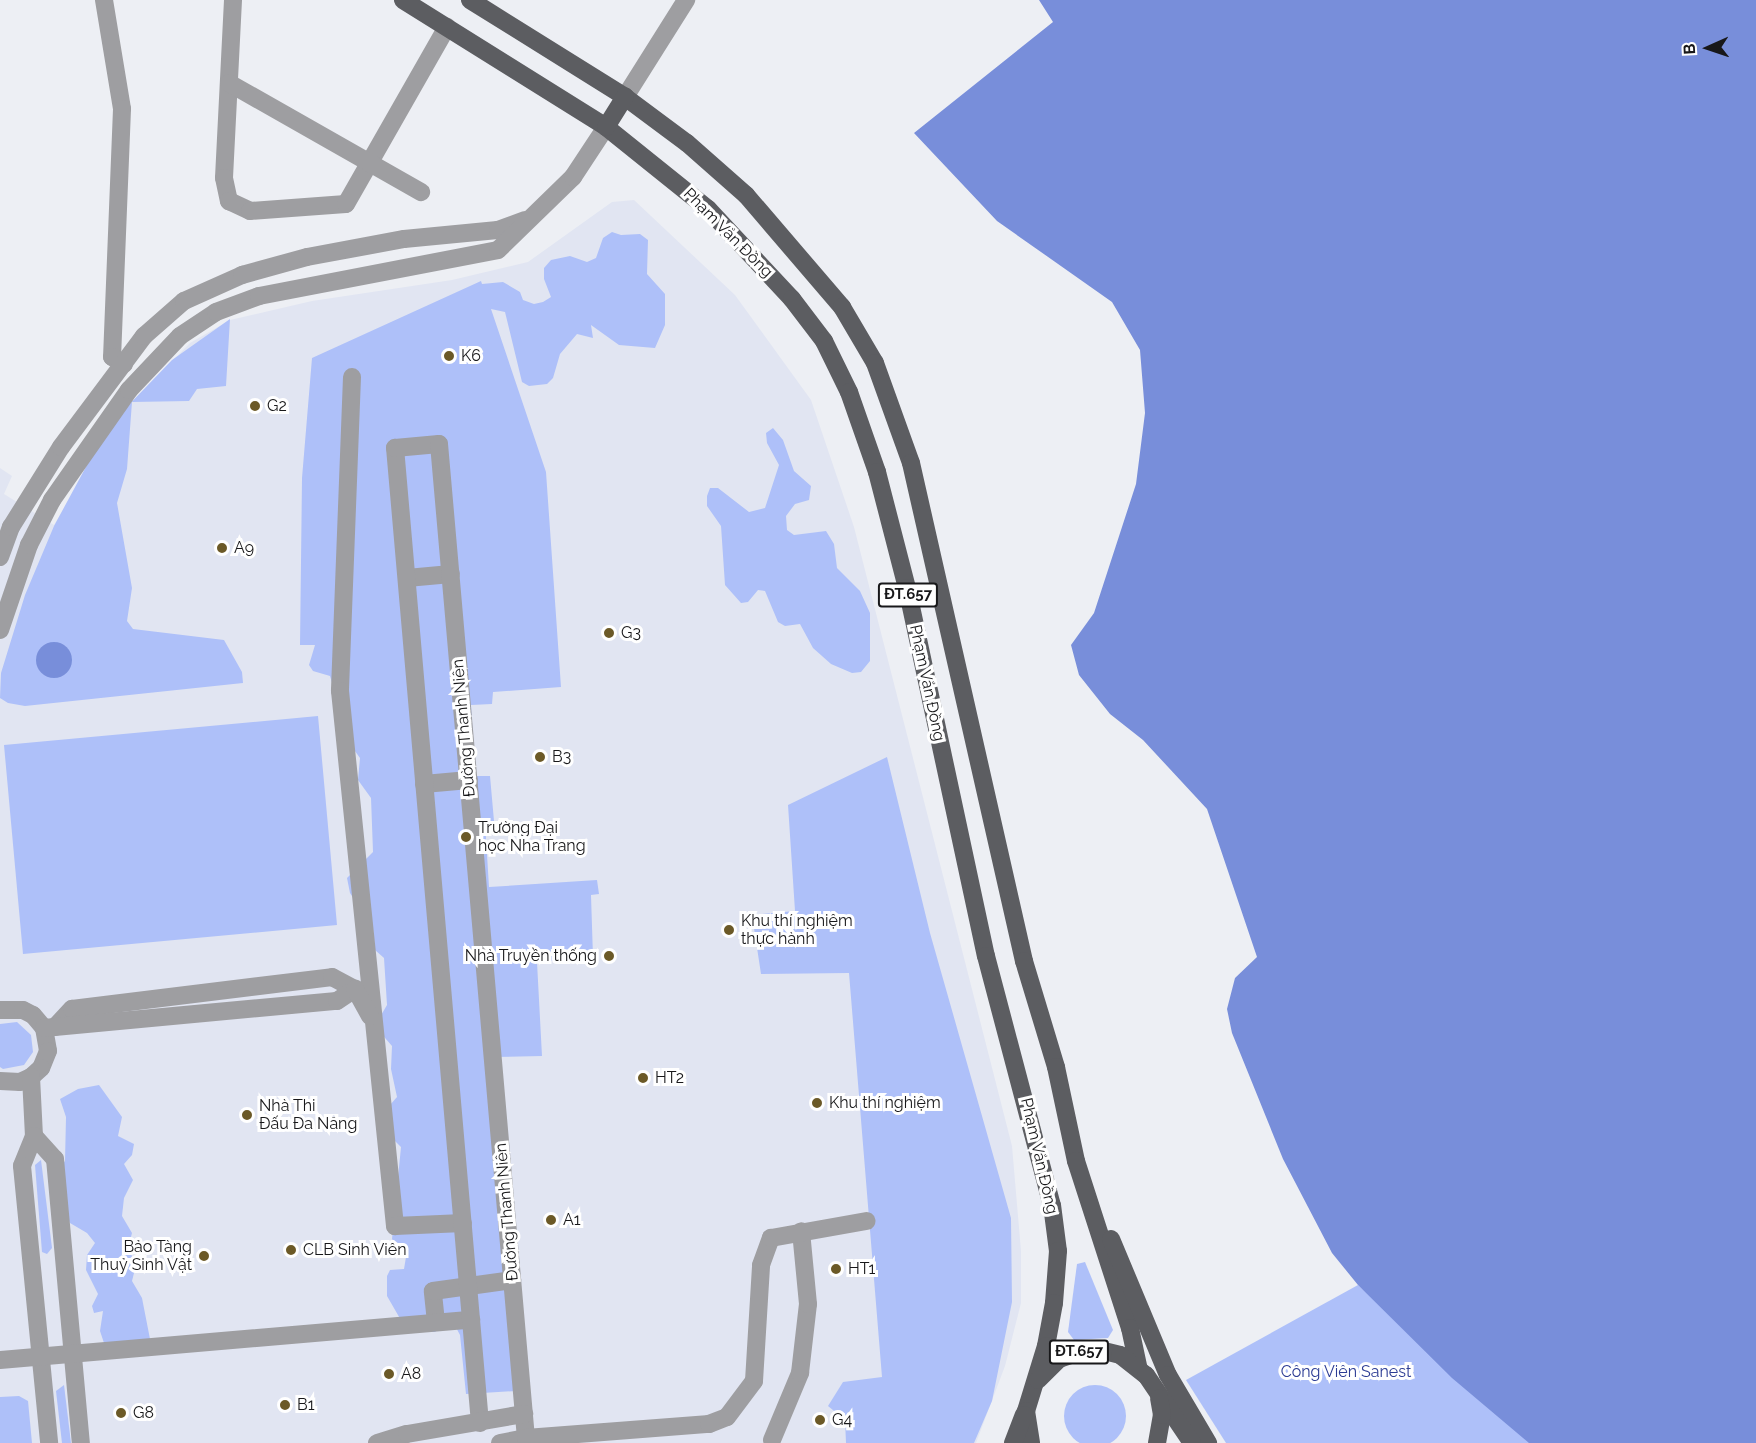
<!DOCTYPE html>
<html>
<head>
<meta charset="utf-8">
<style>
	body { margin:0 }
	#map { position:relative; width:1756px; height:1443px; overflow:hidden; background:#edeff4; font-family:Raleway,sans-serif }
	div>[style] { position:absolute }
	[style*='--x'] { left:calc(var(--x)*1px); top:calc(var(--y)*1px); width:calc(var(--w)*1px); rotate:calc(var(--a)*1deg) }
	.built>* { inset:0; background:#e1e5f2 }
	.green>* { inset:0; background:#aec0f9 }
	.round { border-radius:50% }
	.water>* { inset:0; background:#788eda }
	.minor>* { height:18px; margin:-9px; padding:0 9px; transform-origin:9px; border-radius:9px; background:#9e9ea1 }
	.major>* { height:18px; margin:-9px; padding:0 9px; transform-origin:9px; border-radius:9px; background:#5c5d61 }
	.dots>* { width:16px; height:16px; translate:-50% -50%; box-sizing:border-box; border:3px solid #fff; border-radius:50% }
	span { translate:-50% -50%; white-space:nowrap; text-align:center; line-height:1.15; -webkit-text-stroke:6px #fff; paint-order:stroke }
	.shield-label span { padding:2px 4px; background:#fff; border:2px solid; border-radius:4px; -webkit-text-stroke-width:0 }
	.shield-label { font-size:15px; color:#18181a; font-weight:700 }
	.street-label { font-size:16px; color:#18181a }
	.poi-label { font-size:16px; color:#18181a }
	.left { translate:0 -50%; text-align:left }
	.right { translate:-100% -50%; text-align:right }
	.park-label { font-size:16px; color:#2c3c94 }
	.north { position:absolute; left:1678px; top:18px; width:60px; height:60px; -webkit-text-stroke:4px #fff; paint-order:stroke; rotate:267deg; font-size:16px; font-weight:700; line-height:24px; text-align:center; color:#18181a }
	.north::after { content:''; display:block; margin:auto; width:21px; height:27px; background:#18181a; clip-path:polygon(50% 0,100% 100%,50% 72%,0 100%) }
</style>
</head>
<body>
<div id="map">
	<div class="built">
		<i style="clip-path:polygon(634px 200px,735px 295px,811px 400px,854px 527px,1012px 1146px,1021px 1251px,1021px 1303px,1005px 1366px,976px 1443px,0 1443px,0 468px,12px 476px,4px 494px,54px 525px,121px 413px,190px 343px,230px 320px,312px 301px,452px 280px,528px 262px,612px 202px)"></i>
	</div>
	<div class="green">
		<i style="clip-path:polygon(612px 232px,621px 235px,640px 234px,648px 240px,647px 274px,665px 294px,665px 325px,655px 348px,619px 345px,591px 325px,593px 338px,577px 334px,560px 354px,553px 378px,547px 384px,529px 386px,522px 382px,505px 312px,491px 309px,546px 472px,561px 687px,493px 692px,492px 704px,471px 705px,475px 776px,490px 776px,494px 821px,485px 822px,489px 887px,597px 880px,599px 894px,591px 895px,593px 957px,537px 962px,542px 1056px,492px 1057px,516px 1391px,466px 1394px,460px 1335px,451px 1318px,435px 1332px,422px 1332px,402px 1322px,387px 1296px,387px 1276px,390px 1270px,404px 1269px,406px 1257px,392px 1239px,401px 1147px,392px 1138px,390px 1105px,397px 1097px,391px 1069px,392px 1046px,379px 1031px,380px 1017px,387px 1005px,384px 958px,375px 950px,373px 928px,350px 893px,347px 878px,373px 852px,371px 798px,358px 780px,360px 758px,352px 747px,330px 676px,313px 671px,309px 665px,315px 645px,300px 645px,302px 478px,312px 358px,481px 281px,482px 284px,503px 282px,520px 292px,523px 300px,534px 304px,543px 302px,551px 297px,544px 279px,544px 268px,551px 260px,570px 256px,587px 262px,596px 258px,603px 238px)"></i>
		<i style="clip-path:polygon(230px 319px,226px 386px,197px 389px,189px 401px,132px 402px,127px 469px,117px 503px,132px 588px,127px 621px,133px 629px,224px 640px,242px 672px,243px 683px,25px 706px,8px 703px,0 698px,1px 673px,25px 595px,54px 526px,94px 452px,121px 413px,172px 360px)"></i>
		<i style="clip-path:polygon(773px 428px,783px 440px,794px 471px,811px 486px,809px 500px,795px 504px,786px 516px,787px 530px,794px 535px,826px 531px,834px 544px,837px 568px,860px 591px,870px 613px,870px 661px,861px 672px,852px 673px,831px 664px,813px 648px,800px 624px,785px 626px,778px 622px,765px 591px,758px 590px,748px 602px,741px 603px,725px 585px,721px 526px,707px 506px,707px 496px,710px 488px,718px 488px,749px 512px,765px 508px,779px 465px,767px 443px,766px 433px)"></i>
		<i style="clip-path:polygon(318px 716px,337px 925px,23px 954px,4px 745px)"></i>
		<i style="clip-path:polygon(887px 757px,930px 933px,1011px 1218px,1012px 1302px,992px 1401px,974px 1443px,846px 1443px,845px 1420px,828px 1406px,843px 1382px,882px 1377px,849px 973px,761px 974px,752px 915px,795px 911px,788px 805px)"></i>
		<i style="clip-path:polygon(17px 1022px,31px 1035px,33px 1052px,24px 1065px,3px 1069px,0 1067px,0 1024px)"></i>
		<i style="clip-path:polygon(99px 1085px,122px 1117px,118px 1136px,134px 1144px,132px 1155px,124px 1164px,133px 1180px,124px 1198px,122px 1216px,132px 1233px,129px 1245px,135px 1269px,132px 1281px,142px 1298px,150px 1339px,104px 1343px,100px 1331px,103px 1311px,94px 1313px,92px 1306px,98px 1294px,86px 1270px,87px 1255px,95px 1243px,87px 1233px,70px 1223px,64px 1211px,60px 1168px,65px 1161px,66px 1117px,60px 1099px,78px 1089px)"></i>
		<i style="clip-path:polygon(41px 1160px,52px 1248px,47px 1254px,42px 1252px,35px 1165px)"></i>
		<i style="clip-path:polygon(1085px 1262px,1113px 1330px,1108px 1338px,1074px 1340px,1068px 1332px,1077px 1264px)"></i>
		<i style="clip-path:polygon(1358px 1285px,1533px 1443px,1226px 1443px,1186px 1380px)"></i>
		<i class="round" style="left:1064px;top:1385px;width:62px;height:62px"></i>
		<i style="clip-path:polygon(64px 1385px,71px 1443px,62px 1443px,56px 1391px)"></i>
		<i style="clip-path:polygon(19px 1396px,28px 1401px,32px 1443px,0 1443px,0 1397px)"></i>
	</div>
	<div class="water">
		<i style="clip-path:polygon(1039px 0,1756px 0,1756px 1443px,1529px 1443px,1452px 1378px,1358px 1285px,1332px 1253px,1283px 1159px,1232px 1033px,1227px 1009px,1235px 978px,1257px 957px,1207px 809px,1143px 740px,1110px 714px,1079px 675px,1071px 645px,1094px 613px,1136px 484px,1145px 413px,1140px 350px,1112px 302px,997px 221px,914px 133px,1053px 22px)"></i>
		<i class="round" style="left:36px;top:642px;width:36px;height:36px"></i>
	</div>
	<div class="minor">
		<i style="--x:104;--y:0;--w:110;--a:80.6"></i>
		<i style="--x:122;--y:109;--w:248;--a:92.3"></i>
		<i style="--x:112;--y:357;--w:14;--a:30"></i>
		<i style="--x:233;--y:0;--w:178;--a:92.9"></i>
		<i style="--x:224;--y:178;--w:24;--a:78"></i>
		<i style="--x:229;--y:201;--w:23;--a:25"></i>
		<i style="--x:250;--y:211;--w:96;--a:-4.2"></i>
		<i style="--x:346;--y:204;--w:204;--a:-60.3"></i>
		<i style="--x:229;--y:83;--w:221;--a:29.6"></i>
		<i style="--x:625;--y:97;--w:115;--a:-57.8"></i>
		<i style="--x:352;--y:377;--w:314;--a:92.2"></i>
		<i style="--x:340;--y:691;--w:538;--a:84.13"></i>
		<i style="--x:395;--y:1226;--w:68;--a:-2.5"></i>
		<i style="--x:0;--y:557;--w:32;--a:-70"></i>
		<i style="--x:11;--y:527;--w:94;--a:-58"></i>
		<i style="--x:61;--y:447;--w:139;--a:-53.2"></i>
		<i style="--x:144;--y:336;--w:53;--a:-41.2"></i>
		<i style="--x:184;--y:301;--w:64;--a:-24.1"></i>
		<i style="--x:242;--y:275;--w:67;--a:-15.5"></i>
		<i style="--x:307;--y:257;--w:99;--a:-10.5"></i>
		<i style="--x:404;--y:239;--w:94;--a:-5.5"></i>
		<i style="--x:498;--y:230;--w:29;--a:-20"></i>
		<i style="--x:407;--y:578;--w:44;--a:-5.2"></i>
		<i style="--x:0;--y:630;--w:90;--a:-71.2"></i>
		<i style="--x:29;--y:545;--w:51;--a:-62.9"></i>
		<i style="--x:52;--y:500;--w:134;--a:-55"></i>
		<i style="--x:129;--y:390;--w:74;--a:-46.6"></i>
		<i style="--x:180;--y:336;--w:43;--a:-33.7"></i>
		<i style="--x:216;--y:312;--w:46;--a:-20.4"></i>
		<i style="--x:259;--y:296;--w:243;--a:-10.9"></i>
		<i style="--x:498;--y:250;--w:105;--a:-44.2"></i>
		<i style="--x:573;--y:177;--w:60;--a:-56.6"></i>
		<i style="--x:424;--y:784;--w:45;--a:-5.1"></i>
		<i style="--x:0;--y:1010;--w:23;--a:0"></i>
		<i style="--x:23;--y:1010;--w:11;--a:27"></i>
		<i style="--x:33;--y:1015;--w:17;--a:50"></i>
		<i style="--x:44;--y:1028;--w:23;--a:80"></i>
		<i style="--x:48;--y:1051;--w:18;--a:112"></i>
		<i style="--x:41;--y:1068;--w:13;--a:138"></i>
		<i style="--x:31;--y:1077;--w:12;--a:156"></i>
		<i style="--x:20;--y:1082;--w:20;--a:-177"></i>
		<i style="--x:55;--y:1027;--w:25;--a:-47"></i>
		<i style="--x:72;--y:1009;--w:262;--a:-7"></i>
		<i style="--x:332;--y:977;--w:26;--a:28"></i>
		<i style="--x:44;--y:1028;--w:294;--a:-5.3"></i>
		<i style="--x:337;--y:1001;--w:22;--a:-34"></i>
		<i style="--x:355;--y:989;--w:31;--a:61"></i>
		<i style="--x:31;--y:1077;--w:59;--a:87.1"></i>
		<i style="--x:34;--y:1136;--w:32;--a:112"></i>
		<i style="--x:22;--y:1166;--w:278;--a:84.4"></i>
		<i style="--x:34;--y:1136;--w:31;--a:48"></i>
		<i style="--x:55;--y:1159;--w:285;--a:84.8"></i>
		<i style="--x:436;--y:1322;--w:31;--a:-96"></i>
		<i style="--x:433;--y:1291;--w:80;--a:-7.9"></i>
		<i style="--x:0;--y:1360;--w:473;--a:-4.9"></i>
		<i style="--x:480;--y:1423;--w:979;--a:-94.98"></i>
		<i style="--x:395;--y:448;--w:44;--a:-5.2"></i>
		<i style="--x:439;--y:444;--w:998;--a:85"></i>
		<i style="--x:772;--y:1440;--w:73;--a:-67.3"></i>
		<i style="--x:800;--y:1373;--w:69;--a:-83.4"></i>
		<i style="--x:808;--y:1304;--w:73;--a:-95.5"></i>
		<i style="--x:377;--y:1443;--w:31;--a:-17"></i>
		<i style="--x:407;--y:1434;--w:119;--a:-9.7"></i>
		<i style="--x:500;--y:1443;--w:26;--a:-11"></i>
		<i style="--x:526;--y:1438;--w:184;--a:-4.4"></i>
		<i style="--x:709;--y:1424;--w:19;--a:-21"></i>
		<i style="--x:727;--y:1417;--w:45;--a:-53.1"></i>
		<i style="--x:754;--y:1381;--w:116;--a:-86.5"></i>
		<i style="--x:761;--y:1265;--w:29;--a:-70"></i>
		<i style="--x:771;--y:1238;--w:97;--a:-10.1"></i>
	</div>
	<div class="major">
		<i style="--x:403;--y:0;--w:239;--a:32"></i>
		<i style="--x:606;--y:127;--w:131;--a:38.8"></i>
		<i style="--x:708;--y:209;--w:123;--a:47"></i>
		<i style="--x:792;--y:299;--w:53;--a:52.7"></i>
		<i style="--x:824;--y:341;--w:57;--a:63.9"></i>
		<i style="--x:849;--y:392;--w:85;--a:70.7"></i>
		<i style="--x:877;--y:472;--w:120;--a:75.5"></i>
		<i style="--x:907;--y:588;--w:376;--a:77.9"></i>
		<i style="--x:986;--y:956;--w:258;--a:75.2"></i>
		<i style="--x:1052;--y:1205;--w:46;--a:82.6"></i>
		<i style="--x:1058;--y:1251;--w:52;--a:94.4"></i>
		<i style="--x:1054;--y:1303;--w:44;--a:100.5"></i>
		<i style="--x:1046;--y:1346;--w:68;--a:107.1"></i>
		<i style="--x:1026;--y:1411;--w:32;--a:81"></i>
		<i style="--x:470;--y:0;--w:183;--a:32"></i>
		<i style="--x:625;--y:97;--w:77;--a:36.6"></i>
		<i style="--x:687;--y:143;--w:79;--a:41.4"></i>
		<i style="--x:746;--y:195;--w:148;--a:49.4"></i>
		<i style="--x:842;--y:307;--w:65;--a:59.5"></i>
		<i style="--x:875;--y:363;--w:106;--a:70.2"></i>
		<i style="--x:911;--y:463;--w:511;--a:77.22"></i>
		<i style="--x:1024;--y:961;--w:111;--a:73.2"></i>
		<i style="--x:1056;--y:1067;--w:96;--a:78"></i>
		<i style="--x:1076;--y:1161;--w:176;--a:72.1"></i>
		<i style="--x:1130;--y:1328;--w:40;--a:78"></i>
		<i style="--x:606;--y:127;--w:36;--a:-58"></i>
		<i style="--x:1111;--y:1239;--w:147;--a:67.3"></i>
		<i style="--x:1168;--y:1375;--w:79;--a:59.5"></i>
		<i style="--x:1038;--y:1380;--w:30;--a:-45"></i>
		<i style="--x:1059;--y:1359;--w:21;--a:-19"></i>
		<i style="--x:1079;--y:1352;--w:21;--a:-5"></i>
		<i style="--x:1100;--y:1350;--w:21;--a:14"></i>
		<i style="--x:1120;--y:1355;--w:33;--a:38"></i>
		<i style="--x:1146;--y:1375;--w:82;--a:55.9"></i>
		<i style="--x:1013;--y:1443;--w:30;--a:-69"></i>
		<i style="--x:1157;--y:1443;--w:28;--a:-80"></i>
		<i style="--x:1162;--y:1415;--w:17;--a:-100"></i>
	</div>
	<div class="dots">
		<i style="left:449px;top:356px;background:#6b5927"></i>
		<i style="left:255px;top:406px;background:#6b5927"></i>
		<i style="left:222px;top:548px;background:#6b5927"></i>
		<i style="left:609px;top:633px;background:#6b5927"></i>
		<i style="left:540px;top:757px;background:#6b5927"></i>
		<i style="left:466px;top:837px;background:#6b5927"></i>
		<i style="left:729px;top:930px;background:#6b5927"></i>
		<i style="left:609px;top:956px;background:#6b5927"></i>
		<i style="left:643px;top:1078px;background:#6b5927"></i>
		<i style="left:817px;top:1103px;background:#6b5927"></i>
		<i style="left:247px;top:1115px;background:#6b5927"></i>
		<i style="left:551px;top:1220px;background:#6b5927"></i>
		<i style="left:291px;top:1250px;background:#6b5927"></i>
		<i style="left:204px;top:1256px;background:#6b5927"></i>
		<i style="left:836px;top:1269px;background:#6b5927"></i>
		<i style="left:389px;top:1374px;background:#6b5927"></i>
		<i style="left:285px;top:1405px;background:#6b5927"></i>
		<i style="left:121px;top:1413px;background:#6b5927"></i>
		<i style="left:820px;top:1420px;background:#6b5927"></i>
	</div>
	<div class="shield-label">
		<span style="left:908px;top:595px">ĐT.657</span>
		<span style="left:1079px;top:1352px">ĐT.657</span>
	</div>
	<div class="street-label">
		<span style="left:728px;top:233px;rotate:45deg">Phạm Văn Đồng</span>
		<span style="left:927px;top:683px;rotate:78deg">Phạm Văn Đồng</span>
		<span style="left:464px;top:728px;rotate:-95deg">Đường Thanh Niên</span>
		<span style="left:1039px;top:1156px;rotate:77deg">Phạm Văn Đồng</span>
		<span style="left:507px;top:1212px;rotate:-95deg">Đường Thanh Niên</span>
	</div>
	<div class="poi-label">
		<span class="left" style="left:461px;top:356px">K6</span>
		<span class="left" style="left:267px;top:406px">G2</span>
		<span class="left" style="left:234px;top:548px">A9</span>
		<span class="left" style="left:621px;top:633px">G3</span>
		<span class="left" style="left:552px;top:757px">B3</span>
		<span class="left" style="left:478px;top:837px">Trường Đại<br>học Nha Trang</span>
		<span class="left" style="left:741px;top:930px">Khu thí nghiệm<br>thực hành</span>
		<span class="right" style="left:597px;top:956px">Nhà Truyền thống</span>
		<span class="left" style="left:655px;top:1078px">HT2</span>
		<span class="left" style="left:829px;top:1103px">Khu thí nghiệm</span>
		<span class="left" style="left:259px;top:1115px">Nhà Thi<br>Đấu Đa Năng</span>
		<span class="left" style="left:563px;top:1220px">A1</span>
		<span class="right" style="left:192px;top:1256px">Bảo Tàng<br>Thuỷ Sinh Vật</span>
		<span class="left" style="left:303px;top:1250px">CLB Sinh Viên</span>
		<span class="left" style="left:848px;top:1269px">HT1</span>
		<span class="left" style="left:401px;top:1374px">A8</span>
		<span class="left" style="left:297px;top:1405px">B1</span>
		<span class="left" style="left:133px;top:1413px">G8</span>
		<span class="left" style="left:832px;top:1420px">G4</span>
	</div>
	<div class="park-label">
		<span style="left:1346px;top:1372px">Công Viên Sanest</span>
	</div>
	<div class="north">B</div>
</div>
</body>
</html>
